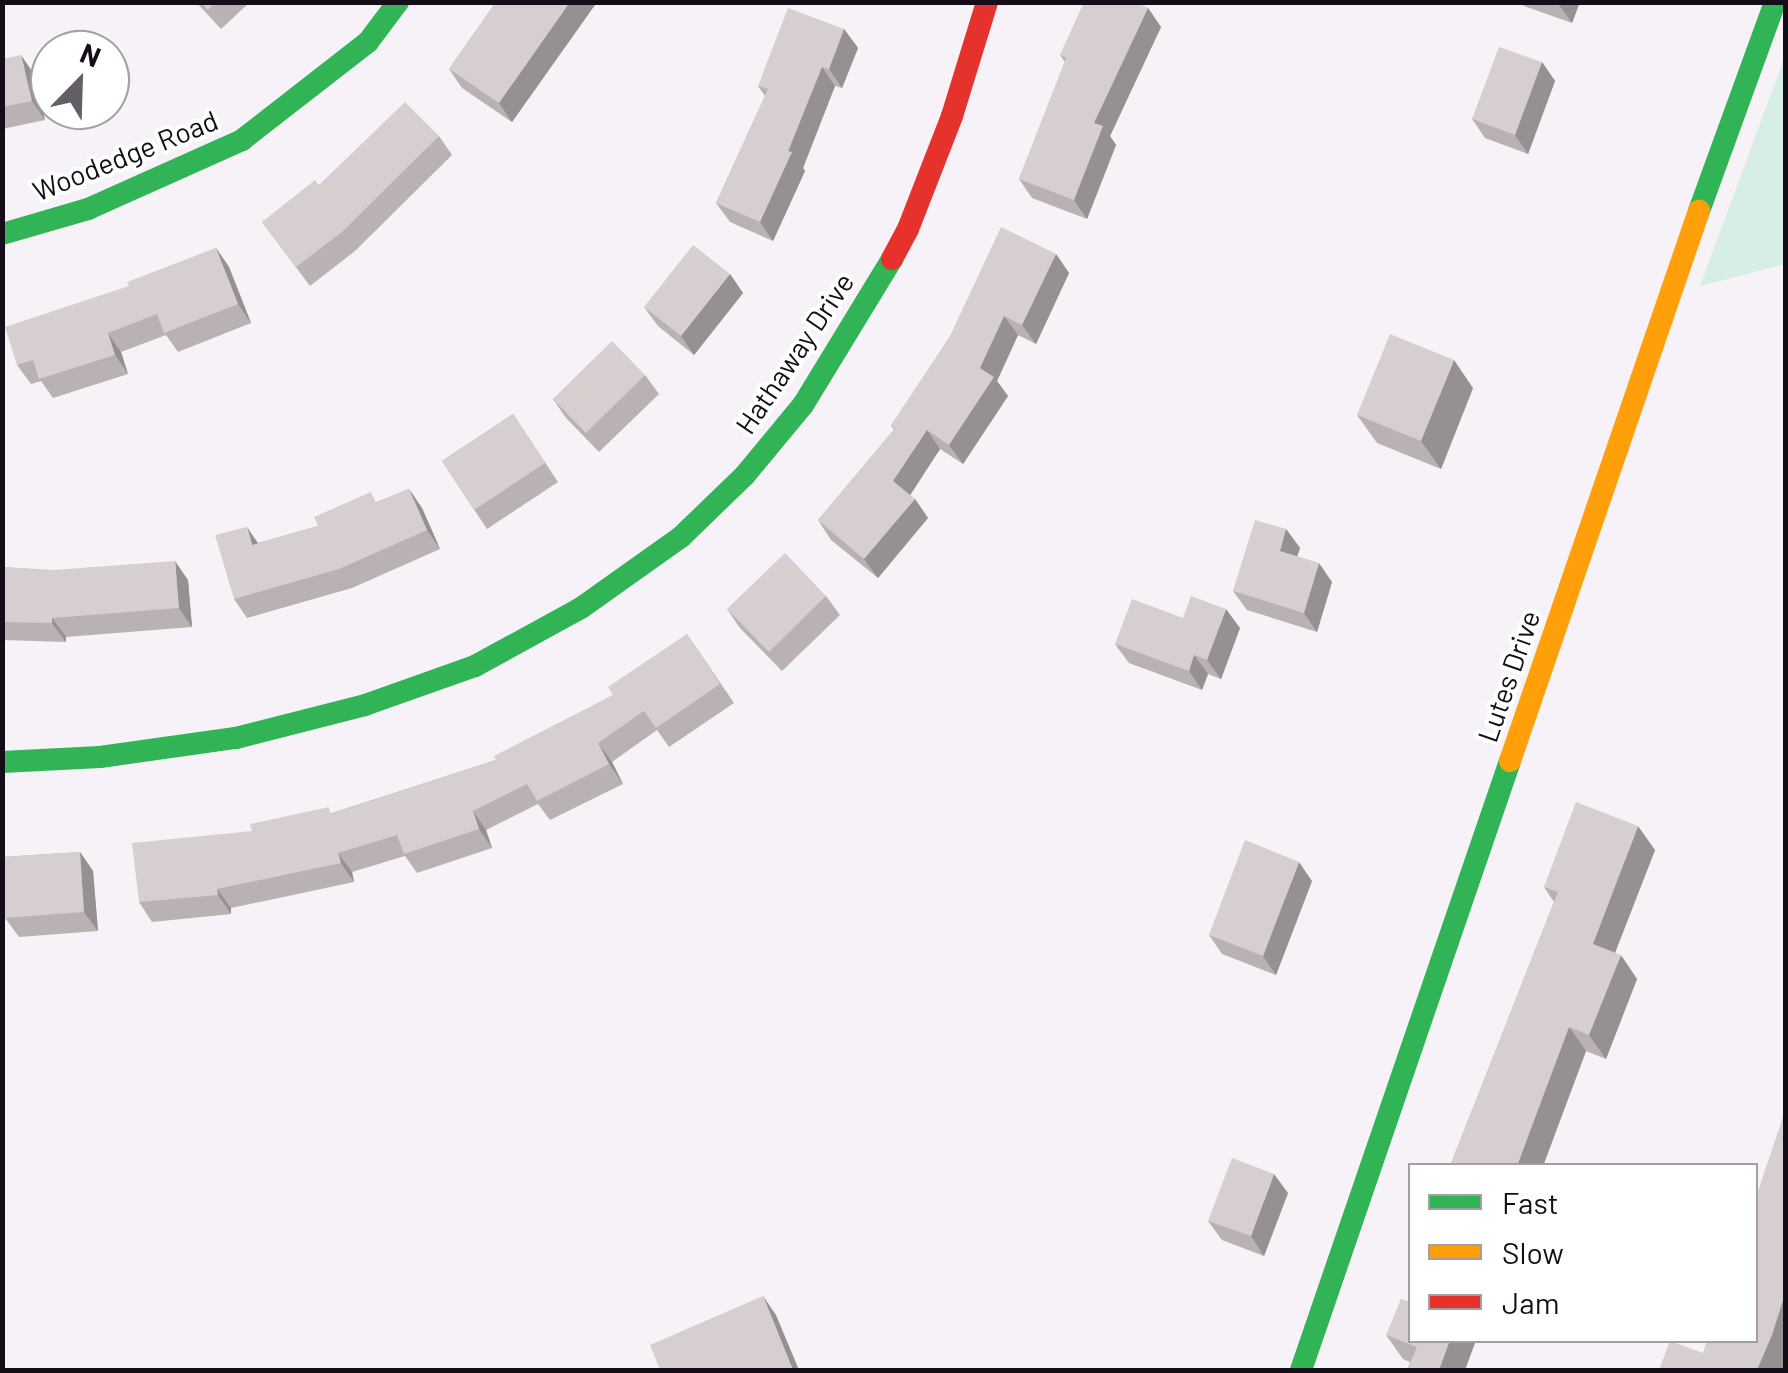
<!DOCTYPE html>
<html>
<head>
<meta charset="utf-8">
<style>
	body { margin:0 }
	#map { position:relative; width:1788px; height:1373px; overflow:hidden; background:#f6f2f8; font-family:Barlow,sans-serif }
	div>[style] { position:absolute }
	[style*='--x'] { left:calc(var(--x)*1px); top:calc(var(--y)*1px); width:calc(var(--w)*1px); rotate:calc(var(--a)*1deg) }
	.green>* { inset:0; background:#d6eee3 }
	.fast>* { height:22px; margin:-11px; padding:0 11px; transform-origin:11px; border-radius:11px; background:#30b455 }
	.slow>* { height:22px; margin:-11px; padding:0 11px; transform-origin:11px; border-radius:11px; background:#ff9f0a }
	.jam>* { height:22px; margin:-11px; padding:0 11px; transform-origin:11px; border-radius:11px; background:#e5322d }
	.wall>* { inset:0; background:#b9b1b2 }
	.shaded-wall>* { inset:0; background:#969091 }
	.building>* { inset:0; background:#d7cecf }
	span { translate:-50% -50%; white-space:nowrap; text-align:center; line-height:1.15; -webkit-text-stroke:8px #fff; paint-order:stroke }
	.street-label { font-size:28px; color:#150e18 }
	.frame { position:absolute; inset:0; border:5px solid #150e18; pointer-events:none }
	.legend { position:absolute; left:1408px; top:1163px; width:350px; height:180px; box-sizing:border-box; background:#fff; border:2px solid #a19fa3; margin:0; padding:12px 18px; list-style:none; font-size:30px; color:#150e18 }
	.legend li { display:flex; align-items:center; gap:20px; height:50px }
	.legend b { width:50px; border:2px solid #a19fa3 }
	.north { position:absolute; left:30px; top:30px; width:100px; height:100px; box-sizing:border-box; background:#fff; border:2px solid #a19fa3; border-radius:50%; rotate:23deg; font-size:28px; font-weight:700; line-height:40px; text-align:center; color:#150e18 }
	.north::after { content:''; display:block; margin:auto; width:35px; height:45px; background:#645e66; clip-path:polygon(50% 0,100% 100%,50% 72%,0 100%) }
</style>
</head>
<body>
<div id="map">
	<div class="green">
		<i style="clip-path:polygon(1785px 56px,1785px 264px,1700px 286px)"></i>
	</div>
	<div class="fast">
		<i style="--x:1699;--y:211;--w:222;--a:-70"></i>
		<i style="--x:2;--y:234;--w:90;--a:-16.2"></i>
		<i style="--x:88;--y:209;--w:169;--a:-24.1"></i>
		<i style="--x:242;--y:140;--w:160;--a:-37.9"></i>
		<i style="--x:368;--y:42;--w:50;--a:-53.1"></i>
		<i style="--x:2;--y:762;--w:98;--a:-2.9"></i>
		<i style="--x:100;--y:757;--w:137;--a:-8"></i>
		<i style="--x:236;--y:738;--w:133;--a:-14.3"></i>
		<i style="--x:365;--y:705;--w:117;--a:-19.5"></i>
		<i style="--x:475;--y:666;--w:121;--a:-28.7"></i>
		<i style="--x:581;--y:608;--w:123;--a:-35.4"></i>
		<i style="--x:681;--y:537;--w:89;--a:-44.1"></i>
		<i style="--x:745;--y:475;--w:91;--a:-50.4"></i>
		<i style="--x:803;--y:405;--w:171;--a:-58.6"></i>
		<i style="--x:1301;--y:1370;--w:644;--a:-71.06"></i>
	</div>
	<div class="slow">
		<i style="--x:1510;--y:761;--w:582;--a:-71.04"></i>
	</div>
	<div class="jam">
		<i style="--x:892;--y:259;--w:34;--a:-62"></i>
		<i style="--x:908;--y:229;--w:121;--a:-68.7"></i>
		<i style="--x:952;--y:116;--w:119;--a:-72.9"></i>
	</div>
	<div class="wall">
		<i style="clip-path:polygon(196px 2px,250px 2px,221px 29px)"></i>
		<i style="clip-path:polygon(496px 2px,597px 2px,512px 122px,462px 88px,449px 69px)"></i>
		<i style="clip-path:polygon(1521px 2px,1580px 2px,1572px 23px,1524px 6px)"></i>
		<i style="clip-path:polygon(1148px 8px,1161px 27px,1110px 136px,1116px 145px,1087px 219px,1032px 198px,1019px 179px,1065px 62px,1060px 55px)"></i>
		<i style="clip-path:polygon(844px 29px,858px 48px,842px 88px,835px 86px,803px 168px,805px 171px,773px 241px,730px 222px,716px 203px,765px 96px,758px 86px)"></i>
		<i style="clip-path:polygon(2px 59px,34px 74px,45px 120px,2px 129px)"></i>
		<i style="clip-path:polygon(1542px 62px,1555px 81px,1528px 154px,1485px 138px,1472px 119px)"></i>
		<i style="clip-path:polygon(439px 136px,452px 155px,355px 251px,310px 286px,262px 222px,319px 185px)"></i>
		<i style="clip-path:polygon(216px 248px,229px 267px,251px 323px,178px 352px,166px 335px,121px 352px,128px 374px,53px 398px,41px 381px,31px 384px,17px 365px,129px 286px)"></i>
		<i style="clip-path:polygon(1056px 254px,1069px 273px,1036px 344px,1018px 335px,997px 381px,1008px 396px,963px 464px,940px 449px,910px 495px,915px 499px,928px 518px,878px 578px,831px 540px,818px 520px,894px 430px,891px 425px)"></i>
		<i style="clip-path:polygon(730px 274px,743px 293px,694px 355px,658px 326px,644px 307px)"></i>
		<i style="clip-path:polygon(645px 375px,659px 394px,599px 452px,566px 418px,553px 399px)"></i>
		<i style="clip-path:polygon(1473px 388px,1441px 469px,1377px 443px,1357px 415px)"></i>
		<i style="clip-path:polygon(513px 414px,558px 482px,487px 529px,442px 461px)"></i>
		<i style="clip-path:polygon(409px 489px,422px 508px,440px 549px,352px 588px,247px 618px,234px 599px,258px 543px,318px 526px)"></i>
		<i style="clip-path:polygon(1286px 529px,1300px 548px,1297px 556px,1332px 582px,1317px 632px,1247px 610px,1233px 591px)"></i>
		<i style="clip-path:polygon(2px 567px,188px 580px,192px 627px,66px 637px,66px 642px,2px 640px)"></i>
		<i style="clip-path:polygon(826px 596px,840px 615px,782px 671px,740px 628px,727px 609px)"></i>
		<i style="clip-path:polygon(1183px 618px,1240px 628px,1221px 679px,1208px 674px,1202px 690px,1129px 663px,1115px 644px)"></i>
		<i style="clip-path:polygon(687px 634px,734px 703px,669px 747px,657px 730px,612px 762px,623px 784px,550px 820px,538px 804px,486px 830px,492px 848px,417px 873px,405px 856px,352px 872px,354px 882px,231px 908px,231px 914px,152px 922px,139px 902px,252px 831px,332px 813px,496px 760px,613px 695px)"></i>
		<i style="clip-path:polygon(1655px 850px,1615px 953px,1637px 979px,1606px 1059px,1586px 1051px,1543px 1166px,1450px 1166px,1554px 902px,1544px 887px)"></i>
		<i style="clip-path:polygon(80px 852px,93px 871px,98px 931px,19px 937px,5px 918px,2px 918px,2px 857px)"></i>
		<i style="clip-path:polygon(1312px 881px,1276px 975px,1222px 954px,1209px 935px)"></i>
		<i style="clip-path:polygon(1288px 1193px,1264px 1256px,1222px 1240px,1208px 1221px)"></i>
		<i style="clip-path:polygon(1386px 1335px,1410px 1340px,1476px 1340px,1465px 1370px,1407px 1370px,1410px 1362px,1403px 1359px)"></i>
	</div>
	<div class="shaded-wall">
		<i style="clip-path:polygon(570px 2px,597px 2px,512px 122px,499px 103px)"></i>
		<i style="clip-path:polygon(1557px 2px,1580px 2px,1572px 23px)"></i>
		<i style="clip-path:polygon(1148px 8px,1161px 27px,1110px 136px,1116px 145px,1087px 219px,1074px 200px,1094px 123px)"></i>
		<i style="clip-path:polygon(844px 29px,858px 48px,842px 88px,829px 69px)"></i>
		<i style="clip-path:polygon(21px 55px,34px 74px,45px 120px,32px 101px)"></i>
		<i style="clip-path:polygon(1542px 62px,1555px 81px,1528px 154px,1515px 135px)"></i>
		<i style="clip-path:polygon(822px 67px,835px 86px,803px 168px,805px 171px,773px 241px,760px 222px)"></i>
		<i style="clip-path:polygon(216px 248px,229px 267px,251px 323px,238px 304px)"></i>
		<i style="clip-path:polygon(1056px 254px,1069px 273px,1036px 344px,1022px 325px)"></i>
		<i style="clip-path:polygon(730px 274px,743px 293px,694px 355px,681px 336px)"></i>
		<i style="clip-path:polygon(1004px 316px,1018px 335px,997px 381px,1008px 396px,963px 464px,949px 445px,980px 368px)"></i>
		<i style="clip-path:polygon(108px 333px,121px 352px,128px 374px,115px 355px)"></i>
		<i style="clip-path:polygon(1454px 360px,1473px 388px,1441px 469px,1421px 441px)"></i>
		<i style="clip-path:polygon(927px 430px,940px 449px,907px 500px,893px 481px)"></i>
		<i style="clip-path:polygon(409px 489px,422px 508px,440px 549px,427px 530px)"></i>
		<i style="clip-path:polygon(915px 499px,928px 518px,878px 578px,864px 559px)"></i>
		<i style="clip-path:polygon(247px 527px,260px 546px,252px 545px)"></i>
		<i style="clip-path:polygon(1286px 529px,1300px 548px,1293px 570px,1280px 551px)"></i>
		<i style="clip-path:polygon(175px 561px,188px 580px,192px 627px,179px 608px)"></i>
		<i style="clip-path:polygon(1319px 563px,1332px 582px,1317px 632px,1304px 613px)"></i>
		<i style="clip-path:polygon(1226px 609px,1240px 628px,1221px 679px,1207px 660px)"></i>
		<i style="clip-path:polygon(52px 618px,66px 637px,66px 642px,52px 623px)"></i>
		<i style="clip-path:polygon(1194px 655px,1208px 674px,1202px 690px,1189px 671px)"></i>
		<i style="clip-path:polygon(598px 743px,612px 762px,623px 784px,609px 764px)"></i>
		<i style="clip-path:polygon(473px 811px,486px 830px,492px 848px,479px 829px)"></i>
		<i style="clip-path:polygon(1638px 826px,1655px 850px,1609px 968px,1593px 944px)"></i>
		<i style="clip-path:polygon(80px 852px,93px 871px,98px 931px,84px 912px)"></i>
		<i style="clip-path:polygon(338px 853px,352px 872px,354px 882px,341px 863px)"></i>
		<i style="clip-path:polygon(1299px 862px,1312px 881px,1276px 975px,1263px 956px)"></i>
		<i style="clip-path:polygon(217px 889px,231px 908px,231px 914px,218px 895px)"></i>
		<i style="clip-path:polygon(1621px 955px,1637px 979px,1606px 1059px,1589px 1035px)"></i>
		<i style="clip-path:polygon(1569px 1027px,1586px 1051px,1543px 1166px,1517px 1166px)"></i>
		<i style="clip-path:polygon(1274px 1174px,1288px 1193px,1264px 1256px,1251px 1236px)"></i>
		<i style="clip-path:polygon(1786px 1291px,1786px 1364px,1783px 1370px,1757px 1370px)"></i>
		<i style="clip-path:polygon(763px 1296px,776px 1315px,799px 1370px,794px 1370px,792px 1368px)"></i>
		<i style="clip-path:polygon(1450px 1340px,1476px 1340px,1465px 1370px,1439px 1370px)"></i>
	</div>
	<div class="building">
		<i style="clip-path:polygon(201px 2px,216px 2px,208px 10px)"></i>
		<i style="clip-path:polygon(496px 2px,570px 2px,499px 103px,449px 69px)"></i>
		<i style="clip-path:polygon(1084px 2px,1135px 2px,1148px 8px,1094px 123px,1103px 126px,1074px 200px,1019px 179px,1066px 58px,1060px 55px)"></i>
		<i style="clip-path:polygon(788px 8px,844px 29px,829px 69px,822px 67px,788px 151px,792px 152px,760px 222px,716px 203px,768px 89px,758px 86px)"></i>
		<i style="clip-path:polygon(1499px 47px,1542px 62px,1515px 135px,1472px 119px)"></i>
		<i style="clip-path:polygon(21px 55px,32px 101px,2px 107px,2px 59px)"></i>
		<i style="clip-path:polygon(405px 102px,439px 136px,342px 232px,296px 267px,262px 222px,315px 180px,319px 185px)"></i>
		<i style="clip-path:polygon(1001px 227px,1056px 254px,1022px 325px,1004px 316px,980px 368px,994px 377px,949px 445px,927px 430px,893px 481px,915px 499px,864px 559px,818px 520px,895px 428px,891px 425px,950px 336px)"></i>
		<i style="clip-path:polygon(693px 245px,730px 274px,681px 336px,644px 307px)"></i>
		<i style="clip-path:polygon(216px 248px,238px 304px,164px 333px,157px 314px,108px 333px,115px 355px,39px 379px,33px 360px,17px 365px,5px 327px,129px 286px,127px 282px)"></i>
		<i style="clip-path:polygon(1390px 334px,1454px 360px,1421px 441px,1357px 415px)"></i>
		<i style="clip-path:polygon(612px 341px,645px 375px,586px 433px,553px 399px)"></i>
		<i style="clip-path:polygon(513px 414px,545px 463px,474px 510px,442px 461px)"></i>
		<i style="clip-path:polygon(409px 489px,427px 530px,339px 569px,234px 599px,215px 535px,247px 527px,252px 545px,318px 526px,314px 517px,371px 492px,376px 503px)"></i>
		<i style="clip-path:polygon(1255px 520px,1286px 529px,1280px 551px,1319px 563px,1304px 613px,1233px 591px)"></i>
		<i style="clip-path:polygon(785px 553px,826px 596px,769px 652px,727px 609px)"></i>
		<i style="clip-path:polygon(175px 561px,179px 608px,52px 618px,52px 623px,2px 622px,2px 567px,54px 570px)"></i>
		<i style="clip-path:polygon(1191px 596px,1226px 609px,1207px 660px,1194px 655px,1189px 671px,1115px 644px,1132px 599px,1183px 618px)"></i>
		<i style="clip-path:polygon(687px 634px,720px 684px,656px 728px,644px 711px,598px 743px,609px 764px,537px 801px,527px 784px,473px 811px,479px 829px,404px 854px,397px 835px,338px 853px,341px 863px,217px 889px,218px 895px,139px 902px,132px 843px,252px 831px,250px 824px,329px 807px,330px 814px,496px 760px,494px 756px,613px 695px,608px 687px)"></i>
		<i style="clip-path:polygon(1576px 802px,1638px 826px,1593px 944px,1621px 955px,1589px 1035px,1569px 1027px,1517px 1166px,1450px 1166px,1558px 892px,1544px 887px)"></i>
		<i style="clip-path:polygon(1245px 840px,1299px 862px,1263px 956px,1209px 935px)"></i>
		<i style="clip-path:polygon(80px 852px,84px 912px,5px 918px,4px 898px,2px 898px,2px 857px)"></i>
		<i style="clip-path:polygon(1786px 1108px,1786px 1291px,1772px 1335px,1757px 1370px,1659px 1370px,1670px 1341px,1703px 1353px,1707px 1340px,1756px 1340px,1756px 1197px)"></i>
		<i style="clip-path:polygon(1232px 1158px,1274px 1174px,1251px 1236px,1208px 1221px)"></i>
		<i style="clip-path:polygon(763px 1296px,792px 1368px,786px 1370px,660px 1370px,650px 1345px)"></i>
		<i style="clip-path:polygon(1401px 1299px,1410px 1302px,1410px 1340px,1450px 1340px,1439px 1370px,1407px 1370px,1417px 1347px,1386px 1335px)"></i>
	</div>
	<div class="street-label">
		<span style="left:125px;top:155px;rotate:-22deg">Woodedge Road</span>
		<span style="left:794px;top:353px;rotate:-56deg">Hathaway Drive</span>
		<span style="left:1508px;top:676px;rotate:-71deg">Lutes Drive</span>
	</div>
	<div class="frame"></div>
	<ul class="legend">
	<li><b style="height:12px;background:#30b455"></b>Fast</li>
	<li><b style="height:12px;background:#ff9f0a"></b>Slow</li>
	<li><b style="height:12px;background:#e5322d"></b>Jam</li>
	</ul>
	<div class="north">N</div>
</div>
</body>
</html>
